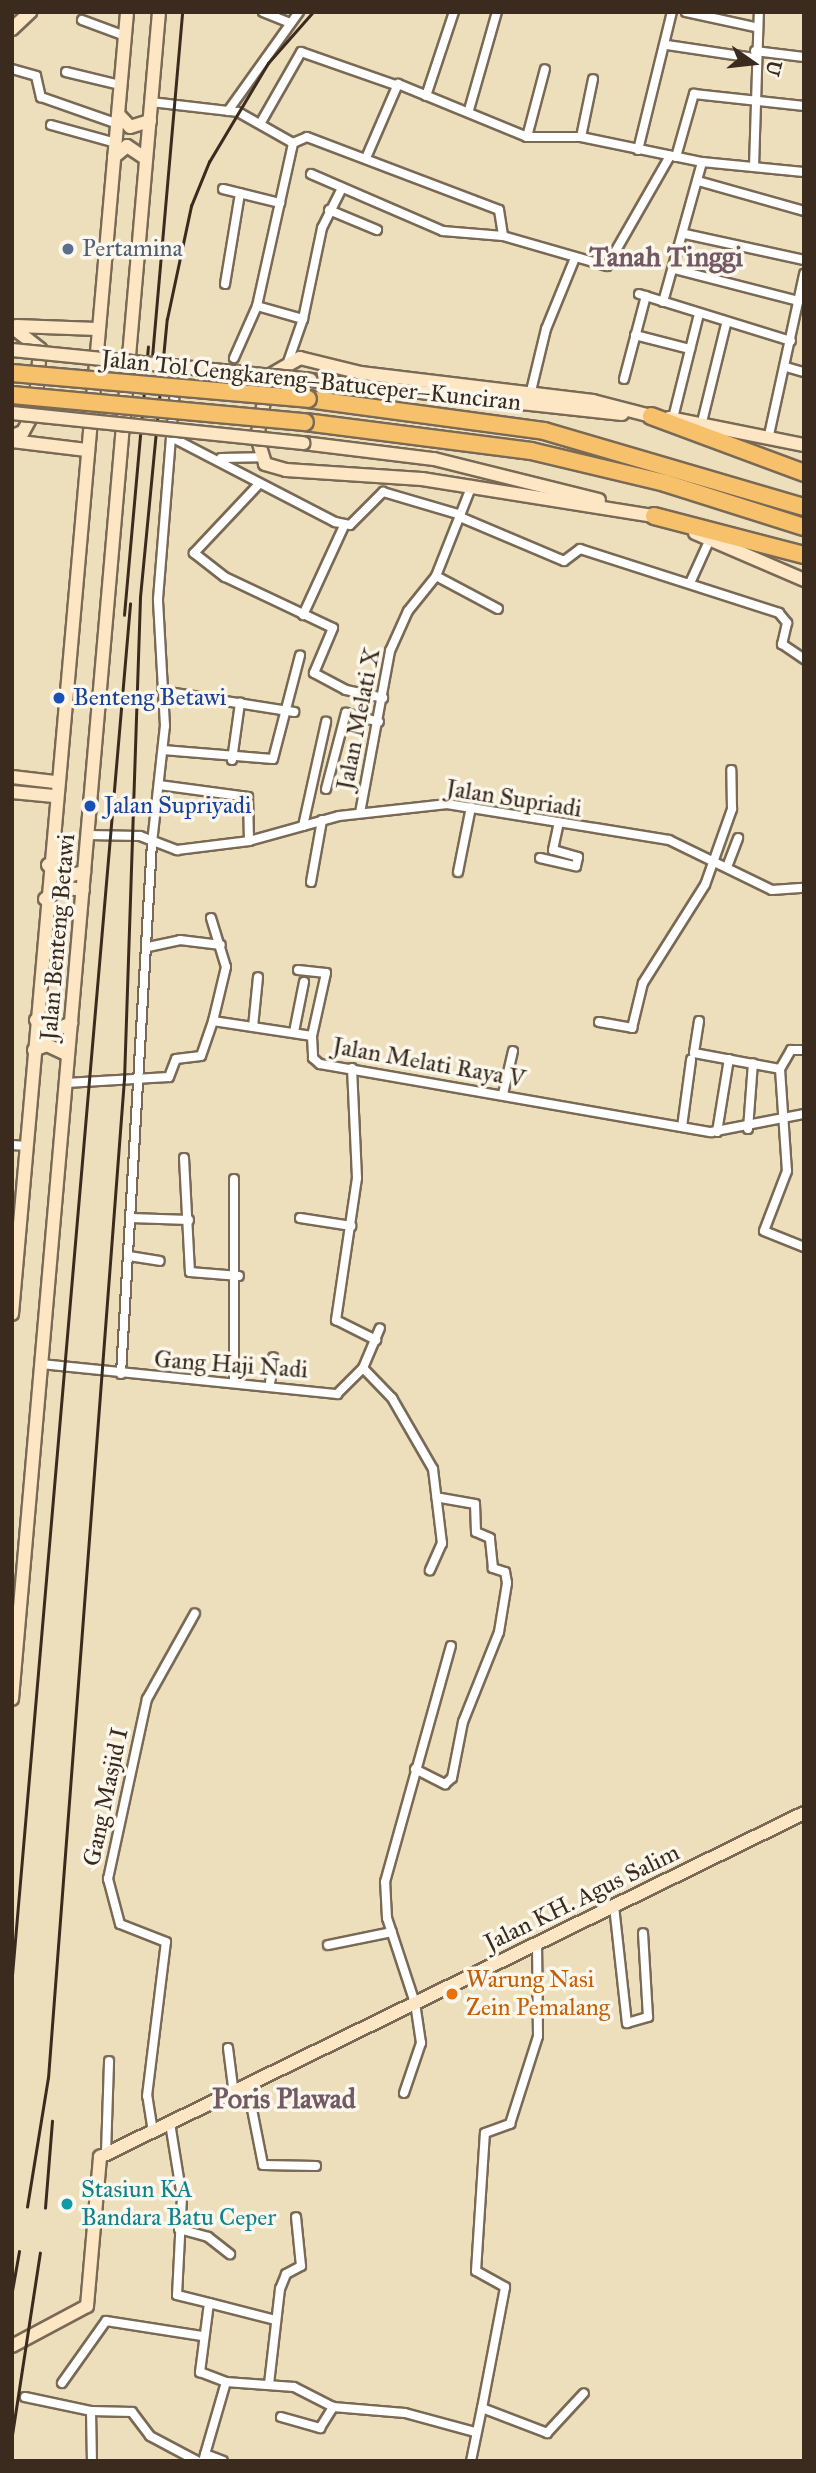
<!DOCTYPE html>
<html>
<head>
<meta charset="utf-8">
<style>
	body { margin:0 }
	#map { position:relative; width:816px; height:2473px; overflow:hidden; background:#eddfbc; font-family:"IM FELL Great Primer",serif }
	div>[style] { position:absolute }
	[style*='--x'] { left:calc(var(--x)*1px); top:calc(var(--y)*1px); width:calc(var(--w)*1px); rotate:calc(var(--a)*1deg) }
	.roads { filter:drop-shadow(2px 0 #796955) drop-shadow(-2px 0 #796955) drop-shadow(0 2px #796955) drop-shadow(0 -2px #796955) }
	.street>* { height:8px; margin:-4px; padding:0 4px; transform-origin:4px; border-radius:4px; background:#fff }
	.secondary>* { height:12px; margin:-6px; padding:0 6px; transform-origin:6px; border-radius:6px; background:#fce6c4 }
	.highway>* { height:16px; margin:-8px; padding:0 8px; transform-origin:8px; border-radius:8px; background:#f7c06b }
	.rail>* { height:2.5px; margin:-1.25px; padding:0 1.25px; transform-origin:1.25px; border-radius:1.25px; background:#3b2a1e }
	.bridges { filter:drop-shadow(2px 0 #796955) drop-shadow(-2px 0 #796955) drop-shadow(0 2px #796955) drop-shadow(0 -2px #796955) }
	.secondary-bridge>* { height:12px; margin:-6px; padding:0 6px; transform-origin:6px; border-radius:6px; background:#fce6c4 }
	.highway-bridge>* { height:16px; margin:-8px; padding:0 8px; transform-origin:8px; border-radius:8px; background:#f7c06b }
	.dots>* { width:19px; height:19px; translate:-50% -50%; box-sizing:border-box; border:4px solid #fbf7ec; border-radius:50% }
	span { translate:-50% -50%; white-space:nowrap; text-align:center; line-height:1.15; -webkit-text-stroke:7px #fbf7ec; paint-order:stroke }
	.service-label { font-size:24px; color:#4e5e75 }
	.left { translate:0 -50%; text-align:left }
	.street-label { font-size:24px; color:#3b2a1e }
	.transit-label { font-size:24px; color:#164399 }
	.food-label { font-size:24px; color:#c56008 }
	.culture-label { font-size:24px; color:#0d838f }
	.quarter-label { font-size:28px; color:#725964; font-weight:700 }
	.frame { position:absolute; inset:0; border:14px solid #3b2a1e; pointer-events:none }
	.north { position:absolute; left:718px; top:28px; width:70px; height:70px; -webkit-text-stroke:5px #fbf7ec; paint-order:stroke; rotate:104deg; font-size:19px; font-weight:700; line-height:28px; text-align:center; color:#3b2a1e }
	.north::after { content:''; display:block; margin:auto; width:24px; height:32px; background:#3b2a1e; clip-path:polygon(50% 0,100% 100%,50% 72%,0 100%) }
</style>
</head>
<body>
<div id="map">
	<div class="roads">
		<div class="street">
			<i style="--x:263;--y:12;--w:29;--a:22"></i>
			<i style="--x:686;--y:12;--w:71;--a:12.3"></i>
			<i style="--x:82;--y:20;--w:46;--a:20.4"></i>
			<i style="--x:667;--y:45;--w:88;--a:8.5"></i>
			<i style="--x:755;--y:51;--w:49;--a:7"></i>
			<i style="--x:12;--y:69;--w:25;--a:16"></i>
			<i style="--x:36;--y:76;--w:22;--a:77"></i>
			<i style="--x:41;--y:97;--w:82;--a:19.3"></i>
			<i style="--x:66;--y:72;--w:56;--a:13.5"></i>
			<i style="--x:426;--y:96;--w:89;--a:-71.6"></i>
			<i style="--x:151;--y:102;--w:88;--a:6.6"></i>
			<i style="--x:238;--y:112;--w:63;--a:29.4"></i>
			<i style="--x:469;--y:110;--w:102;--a:-74.1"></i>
			<i style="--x:228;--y:111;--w:122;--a:-54.4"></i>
			<i style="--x:260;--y:124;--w:83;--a:-60.3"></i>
			<i style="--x:301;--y:52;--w:100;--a:19.3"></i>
			<i style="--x:51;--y:125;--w:67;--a:15.5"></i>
			<i style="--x:527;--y:137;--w:70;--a:-75.2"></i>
			<i style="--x:581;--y:137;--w:59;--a:-78.3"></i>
			<i style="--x:293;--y:143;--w:15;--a:-23"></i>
			<i style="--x:307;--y:137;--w:205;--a:20.8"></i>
			<i style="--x:499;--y:210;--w:26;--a:81"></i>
			<i style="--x:638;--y:150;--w:142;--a:-76.2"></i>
			<i style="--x:676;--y:157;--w:66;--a:-74.1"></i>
			<i style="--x:694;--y:94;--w:111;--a:6.2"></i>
			<i style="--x:366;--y:158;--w:81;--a:-66.6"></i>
			<i style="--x:398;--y:84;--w:139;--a:22.3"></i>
			<i style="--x:527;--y:137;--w:54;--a:0"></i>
			<i style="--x:581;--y:137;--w:124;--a:11.7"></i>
			<i style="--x:702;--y:162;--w:102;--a:5.6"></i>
			<i style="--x:754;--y:167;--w:155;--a:-88.2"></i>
			<i style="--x:311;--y:174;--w:144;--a:23.4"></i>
			<i style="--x:443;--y:231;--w:60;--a:4.8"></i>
			<i style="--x:503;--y:236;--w:108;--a:16.1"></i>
			<i style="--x:607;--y:266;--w:127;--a:-60.2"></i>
			<i style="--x:698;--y:181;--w:110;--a:15.8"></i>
			<i style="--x:223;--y:189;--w:59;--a:13.8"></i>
			<i style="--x:329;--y:210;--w:52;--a:22.6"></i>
			<i style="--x:685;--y:234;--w:122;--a:12.3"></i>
			<i style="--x:674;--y:269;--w:129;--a:14.4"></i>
			<i style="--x:225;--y:284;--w:92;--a:-80.6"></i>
			<i style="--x:639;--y:294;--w:159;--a:17.2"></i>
			<i style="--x:663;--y:302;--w:145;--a:-74.4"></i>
			<i style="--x:257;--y:306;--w:48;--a:15.8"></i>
			<i style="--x:303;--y:319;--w:93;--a:-78.2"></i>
			<i style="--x:322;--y:228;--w:45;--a:-63.4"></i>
			<i style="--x:635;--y:335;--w:57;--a:14.3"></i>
			<i style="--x:234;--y:358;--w:57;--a:-66.1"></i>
			<i style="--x:257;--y:306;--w:167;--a:-77.5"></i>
			<i style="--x:288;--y:362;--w:46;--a:-70.8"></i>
			<i style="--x:786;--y:367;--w:19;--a:16"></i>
			<i style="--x:624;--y:379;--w:86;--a:-75.2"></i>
			<i style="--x:175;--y:390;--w:47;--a:94.9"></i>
			<i style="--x:171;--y:437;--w:185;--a:27.4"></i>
			<i style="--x:335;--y:522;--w:15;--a:11"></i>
			<i style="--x:350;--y:525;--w:47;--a:-45"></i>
			<i style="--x:383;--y:492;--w:81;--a:16.4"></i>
			<i style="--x:531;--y:391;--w:64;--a:-76.4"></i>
			<i style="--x:546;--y:329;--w:77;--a:-67.8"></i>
			<i style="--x:673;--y:418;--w:107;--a:-76"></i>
			<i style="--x:702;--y:422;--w:101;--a:-76.2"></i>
			<i style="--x:769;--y:435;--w:165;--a:-77.7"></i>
			<i style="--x:221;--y:458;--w:39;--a:-1"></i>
			<i style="--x:259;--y:484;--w:95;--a:133.3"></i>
			<i style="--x:194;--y:553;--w:39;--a:38"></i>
			<i style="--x:225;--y:577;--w:119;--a:25.3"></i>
			<i style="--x:333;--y:628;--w:49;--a:112.9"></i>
			<i style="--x:314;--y:673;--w:36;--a:28"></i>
			<i style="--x:346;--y:690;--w:38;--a:12"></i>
			<i style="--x:460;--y:517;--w:113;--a:22.9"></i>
			<i style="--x:564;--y:561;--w:20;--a:-37"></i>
			<i style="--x:580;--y:549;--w:209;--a:17.8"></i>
			<i style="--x:779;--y:613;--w:13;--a:51"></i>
			<i style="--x:787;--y:623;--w:22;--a:103"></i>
			<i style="--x:782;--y:644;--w:27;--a:34"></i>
			<i style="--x:436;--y:576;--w:70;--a:28"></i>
			<i style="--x:690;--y:583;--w:48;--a:-65.6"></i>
			<i style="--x:303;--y:615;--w:98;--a:-65.3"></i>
			<i style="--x:162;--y:691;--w:134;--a:9"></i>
			<i style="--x:163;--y:750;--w:110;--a:4.7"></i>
			<i style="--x:273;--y:759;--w:107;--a:-75.4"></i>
			<i style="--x:232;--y:760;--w:58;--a:-82"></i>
			<i style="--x:159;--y:785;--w:90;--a:7.7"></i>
			<i style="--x:248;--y:797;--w:44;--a:88.7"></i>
			<i style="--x:326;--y:789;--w:79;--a:-75.3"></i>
			<i style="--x:346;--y:713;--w:34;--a:15"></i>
			<i style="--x:360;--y:813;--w:165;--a:-79.5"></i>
			<i style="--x:390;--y:651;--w:44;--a:-65.8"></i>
			<i style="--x:408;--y:611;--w:45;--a:-51.3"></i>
			<i style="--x:436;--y:576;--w:98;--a:-68.4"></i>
			<i style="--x:303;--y:826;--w:107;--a:-77.5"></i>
			<i style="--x:88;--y:835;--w:52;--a:1.1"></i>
			<i style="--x:140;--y:836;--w:40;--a:21"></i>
			<i style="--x:177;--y:850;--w:73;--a:-7.1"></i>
			<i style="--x:249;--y:841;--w:93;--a:-15.5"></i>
			<i style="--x:339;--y:816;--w:109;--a:-6.3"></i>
			<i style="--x:447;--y:804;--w:225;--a:9.2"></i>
			<i style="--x:669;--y:840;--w:114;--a:25.9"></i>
			<i style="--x:772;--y:890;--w:32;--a:-4"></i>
			<i style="--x:540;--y:858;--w:37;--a:13"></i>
			<i style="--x:576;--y:866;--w:9;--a:-77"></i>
			<i style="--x:578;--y:857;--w:26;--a:-164"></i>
			<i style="--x:553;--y:850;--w:25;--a:-78"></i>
			<i style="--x:727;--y:867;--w:31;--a:-69"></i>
			<i style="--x:458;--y:872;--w:66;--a:-78.7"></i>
			<i style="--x:311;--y:882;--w:63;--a:-79.9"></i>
			<i style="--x:211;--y:918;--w:51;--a:73"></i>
			<i style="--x:226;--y:967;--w:56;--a:103.5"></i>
			<i style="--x:148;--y:947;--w:33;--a:-12"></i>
			<i style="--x:180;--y:940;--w:41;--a:7"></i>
			<i style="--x:298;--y:970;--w:28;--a:6"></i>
			<i style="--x:326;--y:973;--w:65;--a:102.5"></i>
			<i style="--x:312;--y:1036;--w:22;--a:87"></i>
			<i style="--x:313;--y:1058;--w:9;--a:41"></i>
			<i style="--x:320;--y:1064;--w:397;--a:9.9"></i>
			<i style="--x:711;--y:1132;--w:95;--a:-11"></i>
			<i style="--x:699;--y:1021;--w:32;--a:99"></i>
			<i style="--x:694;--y:1053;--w:87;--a:10.5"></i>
			<i style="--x:599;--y:1022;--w:34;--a:10"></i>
			<i style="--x:632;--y:1028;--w:46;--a:-76.3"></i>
			<i style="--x:643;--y:983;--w:116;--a:-57.7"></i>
			<i style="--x:705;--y:885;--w:81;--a:-70.4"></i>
			<i style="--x:732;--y:809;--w:39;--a:-91"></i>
			<i style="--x:253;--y:1027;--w:50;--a:-84.3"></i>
			<i style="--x:294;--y:1032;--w:51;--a:-78.7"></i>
			<i style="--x:804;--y:1050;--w:13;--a:180"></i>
			<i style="--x:791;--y:1050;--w:22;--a:120"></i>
			<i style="--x:780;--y:1069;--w:102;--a:86.1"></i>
			<i style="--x:787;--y:1171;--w:64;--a:111"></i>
			<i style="--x:764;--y:1231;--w:43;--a:21.8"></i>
			<i style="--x:352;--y:1068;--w:110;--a:87.4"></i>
			<i style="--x:357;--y:1178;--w:144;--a:98.4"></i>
			<i style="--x:336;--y:1320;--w:45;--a:26.6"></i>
			<i style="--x:66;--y:1083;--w:103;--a:-3.3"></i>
			<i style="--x:169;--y:1077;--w:19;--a:-69"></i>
			<i style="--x:176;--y:1059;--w:25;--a:-7"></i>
			<i style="--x:201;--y:1056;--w:37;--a:-71"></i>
			<i style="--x:213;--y:1021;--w:100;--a:8.6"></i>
			<i style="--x:503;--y:1094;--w:44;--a:-76.9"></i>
			<i style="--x:682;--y:1127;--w:68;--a:-82.3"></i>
			<i style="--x:748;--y:1129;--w:66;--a:-85.7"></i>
			<i style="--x:717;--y:1132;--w:74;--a:-80.7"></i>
			<i style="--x:12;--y:1145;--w:15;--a:4"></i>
			<i style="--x:184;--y:1158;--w:114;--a:87"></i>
			<i style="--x:190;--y:1272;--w:49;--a:4.7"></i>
			<i style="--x:131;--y:1218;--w:58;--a:2"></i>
			<i style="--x:300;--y:1218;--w:52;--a:8.9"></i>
			<i style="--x:129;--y:1256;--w:31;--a:9"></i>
			<i style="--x:41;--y:1364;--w:298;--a:5.8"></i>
			<i style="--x:337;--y:1394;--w:37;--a:-45"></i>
			<i style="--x:363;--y:1368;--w:43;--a:-67"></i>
			<i style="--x:363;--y:1368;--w:42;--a:46"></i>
			<i style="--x:392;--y:1398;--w:82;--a:60"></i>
			<i style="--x:433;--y:1469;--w:75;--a:83.1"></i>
			<i style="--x:442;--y:1543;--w:30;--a:114"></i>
			<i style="--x:121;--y:1374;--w:532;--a:-86.66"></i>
			<i style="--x:152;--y:843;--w:118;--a:-83.7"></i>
			<i style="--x:165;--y:726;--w:127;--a:-93.2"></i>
			<i style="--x:158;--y:599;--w:163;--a:-85.4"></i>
			<i style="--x:234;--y:1380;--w:201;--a:-90"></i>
			<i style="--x:270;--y:1383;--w:26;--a:-83"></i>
			<i style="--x:415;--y:1769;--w:34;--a:27"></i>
			<i style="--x:445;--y:1784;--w:9;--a:-41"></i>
			<i style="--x:452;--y:1778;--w:57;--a:-78.9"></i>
			<i style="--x:463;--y:1722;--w:97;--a:-68.2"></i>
			<i style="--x:499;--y:1632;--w:50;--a:-80.7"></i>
			<i style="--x:507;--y:1583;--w:11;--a:-100"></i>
			<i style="--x:505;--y:1572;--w:13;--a:-162"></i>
			<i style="--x:493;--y:1568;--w:30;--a:-96"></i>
			<i style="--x:490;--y:1538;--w:15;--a:-157"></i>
			<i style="--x:476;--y:1532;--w:28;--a:-92"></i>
			<i style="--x:475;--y:1504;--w:39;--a:-170"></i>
			<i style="--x:614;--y:1906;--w:118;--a:83.7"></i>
			<i style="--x:627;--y:2023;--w:22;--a:-16"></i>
			<i style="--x:648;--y:2017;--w:84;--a:-93.4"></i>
			<i style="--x:328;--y:1945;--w:65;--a:-11.5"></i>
			<i style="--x:228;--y:2048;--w:47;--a:82.7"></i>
			<i style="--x:248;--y:2089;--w:77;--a:78.8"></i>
			<i style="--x:263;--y:2165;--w:53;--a:1.1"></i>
			<i style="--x:404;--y:2093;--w:53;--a:-71.2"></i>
			<i style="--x:421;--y:2043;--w:40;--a:-98.5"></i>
			<i style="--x:415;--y:2003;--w:89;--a:-108.2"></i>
			<i style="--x:387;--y:1918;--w:36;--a:-93"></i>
			<i style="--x:385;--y:1882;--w:245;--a:-74.4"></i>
			<i style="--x:170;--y:2123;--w:75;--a:80.8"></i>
			<i style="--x:182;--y:2197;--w:98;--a:92.9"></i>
			<i style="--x:177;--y:2295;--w:33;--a:14"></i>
			<i style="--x:209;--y:2303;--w:70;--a:97.4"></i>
			<i style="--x:200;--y:2372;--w:28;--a:21"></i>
			<i style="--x:226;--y:2382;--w:82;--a:106.2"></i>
			<i style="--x:153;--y:2132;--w:36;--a:-99"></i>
			<i style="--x:147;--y:2096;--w:155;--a:-83"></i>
			<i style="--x:166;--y:1942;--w:49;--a:-158.6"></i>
			<i style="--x:120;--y:1924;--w:47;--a:-104.9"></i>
			<i style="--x:108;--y:1879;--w:184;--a:-77.8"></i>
			<i style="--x:147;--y:1699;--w:98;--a:-60.8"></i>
			<i style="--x:106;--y:2153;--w:92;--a:-88.1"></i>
			<i style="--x:179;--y:2229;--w:30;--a:15"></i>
			<i style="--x:208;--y:2237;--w:28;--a:38"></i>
			<i style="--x:209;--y:2303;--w:65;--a:14.3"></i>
			<i style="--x:226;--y:2382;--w:68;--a:4.2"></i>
			<i style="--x:294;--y:2387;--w:44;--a:27.1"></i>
			<i style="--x:333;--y:2407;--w:72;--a:4.8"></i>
			<i style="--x:405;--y:2413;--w:73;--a:15.2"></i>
			<i style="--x:62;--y:2383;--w:76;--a:-54.6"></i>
			<i style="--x:106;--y:2321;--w:97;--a:8.9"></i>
			<i style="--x:269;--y:2384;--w:96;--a:-83.4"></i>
			<i style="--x:280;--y:2289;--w:16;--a:-68"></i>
			<i style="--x:286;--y:2274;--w:17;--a:-28"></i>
			<i style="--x:301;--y:2266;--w:49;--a:-95.8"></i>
			<i style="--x:25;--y:2397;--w:67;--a:12"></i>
			<i style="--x:91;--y:2411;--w:41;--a:1.4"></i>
			<i style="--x:132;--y:2412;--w:30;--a:53"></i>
			<i style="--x:150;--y:2436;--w:53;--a:28"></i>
			<i style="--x:482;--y:2408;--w:123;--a:-79.2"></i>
			<i style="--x:505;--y:2287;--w:33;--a:-151"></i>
			<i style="--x:476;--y:2271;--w:138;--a:-86.3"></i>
			<i style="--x:485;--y:2133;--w:27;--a:-20"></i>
			<i style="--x:510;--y:2124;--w:92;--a:-72.3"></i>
			<i style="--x:538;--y:2036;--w:92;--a:-90.6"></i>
			<i style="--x:91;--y:2411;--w:50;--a:88.9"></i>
			<i style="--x:281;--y:2417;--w:41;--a:15.8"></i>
			<i style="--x:320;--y:2428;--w:25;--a:-58"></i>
			<i style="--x:205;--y:2454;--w:19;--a:21"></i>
			<i style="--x:471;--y:2461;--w:54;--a:-78.3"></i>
			<i style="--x:482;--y:2408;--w:70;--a:21"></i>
			<i style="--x:547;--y:2433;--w:54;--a:-47.2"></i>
		</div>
		<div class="secondary">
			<i style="--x:12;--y:29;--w:25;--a:-43"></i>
			<i style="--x:119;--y:115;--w:16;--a:47"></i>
			<i style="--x:130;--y:127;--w:21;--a:-17"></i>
			<i style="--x:114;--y:157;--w:17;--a:-40"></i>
			<i style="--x:127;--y:146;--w:23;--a:34"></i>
			<i style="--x:16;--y:326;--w:81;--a:2.1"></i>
			<i style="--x:12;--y:327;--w:36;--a:38"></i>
			<i style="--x:40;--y:349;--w:61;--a:94.7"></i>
			<i style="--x:35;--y:410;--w:25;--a:119"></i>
			<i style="--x:23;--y:432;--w:12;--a:160"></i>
			<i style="--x:310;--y:380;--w:314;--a:6.2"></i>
			<i style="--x:651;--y:416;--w:60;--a:-165.5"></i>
			<i style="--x:593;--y:401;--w:234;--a:-173.1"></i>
			<i style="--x:361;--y:373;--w:63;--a:-166.2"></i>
			<i style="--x:300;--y:358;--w:36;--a:150"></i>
			<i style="--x:269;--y:376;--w:62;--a:101.1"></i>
			<i style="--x:257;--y:437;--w:28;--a:73"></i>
			<i style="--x:265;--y:464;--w:22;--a:16"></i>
			<i style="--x:286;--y:470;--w:136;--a:3.8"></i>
			<i style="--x:422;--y:479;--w:235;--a:9.1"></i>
			<i style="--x:669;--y:418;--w:138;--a:11.3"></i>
			<i style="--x:12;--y:441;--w:75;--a:6.9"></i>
			<i style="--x:303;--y:443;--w:132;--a:7"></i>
			<i style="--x:434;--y:459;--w:170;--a:14"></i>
			<i style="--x:695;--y:533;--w:119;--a:23.3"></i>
			<i style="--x:12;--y:777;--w:43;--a:6.6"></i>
			<i style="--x:12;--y:792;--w:42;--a:5.4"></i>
			<i style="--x:48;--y:865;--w:20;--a:37"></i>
			<i style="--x:64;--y:877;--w:21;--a:-14"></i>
			<i style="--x:45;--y:899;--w:20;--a:-37"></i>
			<i style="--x:61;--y:887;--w:22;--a:8"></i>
			<i style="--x:36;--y:1020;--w:22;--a:27"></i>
			<i style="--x:56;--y:1030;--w:17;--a:-25"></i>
			<i style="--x:34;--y:1050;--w:14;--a:-21"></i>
			<i style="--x:47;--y:1045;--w:23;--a:25"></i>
			<i style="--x:12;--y:1314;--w:1307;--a:-84.95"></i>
			<i style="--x:12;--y:1699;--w:1693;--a:-85.02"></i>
			<i style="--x:12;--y:2346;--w:85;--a:-28.1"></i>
			<i style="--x:87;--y:2306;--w:150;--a:-85"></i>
			<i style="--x:100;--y:2157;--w:784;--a:-26.04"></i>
		</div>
		<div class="highway">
			<i style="--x:308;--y:399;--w:238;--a:7.7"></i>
			<i style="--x:544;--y:431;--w:271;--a:16.3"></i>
			<i style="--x:651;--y:416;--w:163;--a:20.4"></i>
			<i style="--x:305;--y:422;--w:228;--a:7.3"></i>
			<i style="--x:531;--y:451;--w:138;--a:13.4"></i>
			<i style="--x:665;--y:483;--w:146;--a:17.6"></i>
			<i style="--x:654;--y:516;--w:155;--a:14.6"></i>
		</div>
	</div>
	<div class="rail">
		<i style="--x:152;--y:357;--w:346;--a:-85"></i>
		<i style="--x:124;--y:615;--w:269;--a:-84.9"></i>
		<i style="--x:12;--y:1975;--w:1376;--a:-85.08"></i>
		<i style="--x:27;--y:2207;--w:131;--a:-80.8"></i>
		<i style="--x:48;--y:2078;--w:1001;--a:-85.65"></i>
		<i style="--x:124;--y:1080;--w:483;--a:-88.1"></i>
		<i style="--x:140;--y:597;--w:279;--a:-84.5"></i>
		<i style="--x:167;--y:319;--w:116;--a:-78"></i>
		<i style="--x:191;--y:206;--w:48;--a:-67.8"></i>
		<i style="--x:209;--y:162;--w:115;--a:-59.2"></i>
		<i style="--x:268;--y:63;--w:68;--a:-48.6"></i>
		<i style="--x:45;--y:2208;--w:87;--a:-85.4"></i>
		<i style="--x:12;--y:2291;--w:40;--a:-80"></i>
		<i style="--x:12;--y:2435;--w:184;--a:-81.3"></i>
	</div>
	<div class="bridges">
		<div class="secondary-bridge">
			<i style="--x:12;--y:350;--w:300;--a:5.7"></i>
			<i style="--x:12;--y:413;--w:293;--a:5.9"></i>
		</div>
		<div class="highway-bridge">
			<i style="--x:12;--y:373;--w:297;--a:5"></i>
			<i style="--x:12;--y:395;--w:294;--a:5.3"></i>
		</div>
	</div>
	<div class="dots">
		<i style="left:68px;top:249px;background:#5c6f8a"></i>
		<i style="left:59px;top:698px;background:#1a4fb4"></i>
		<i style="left:90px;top:806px;background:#1a4fb4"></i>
		<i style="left:452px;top:1994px;background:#e8710a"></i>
		<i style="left:67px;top:2204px;background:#0f9aa8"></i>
	</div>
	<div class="service-label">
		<span class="left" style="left:82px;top:249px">Pertamina</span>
	</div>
	<div class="street-label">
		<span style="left:311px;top:381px;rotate:6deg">Jalan Tol Cengkareng–Batuceper–Kunciran</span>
		<span style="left:359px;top:719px;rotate:-79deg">Jalan Melati X</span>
		<span style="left:514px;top:799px;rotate:9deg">Jalan Supriadi</span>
		<span style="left:58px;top:937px;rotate:-85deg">Jalan Benteng Betawi</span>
		<span style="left:429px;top:1063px;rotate:10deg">Jalan Melati Raya V</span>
		<span style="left:231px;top:1365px;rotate:4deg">Gang Haji Nadi</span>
		<span style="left:106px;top:1797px;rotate:-78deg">Gang Masjid I</span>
		<span style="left:582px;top:1898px;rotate:-26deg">Jalan KH. Agus Salim</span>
	</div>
	<div class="transit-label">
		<span class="left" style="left:73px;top:698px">Benteng Betawi</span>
		<span class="left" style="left:104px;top:806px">Jalan Supriyadi</span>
	</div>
	<div class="food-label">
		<span class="left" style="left:466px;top:1994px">Warung Nasi<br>Zein Pemalang</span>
	</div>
	<div class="culture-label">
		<span class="left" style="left:81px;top:2204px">Stasiun KA<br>Bandara Batu Ceper</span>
	</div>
	<div class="quarter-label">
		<span style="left:666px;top:257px">Tanah Tinggi</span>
		<span style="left:284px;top:2099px">Poris Plawad</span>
	</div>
	<div class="frame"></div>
	<div class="north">U</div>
</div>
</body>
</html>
